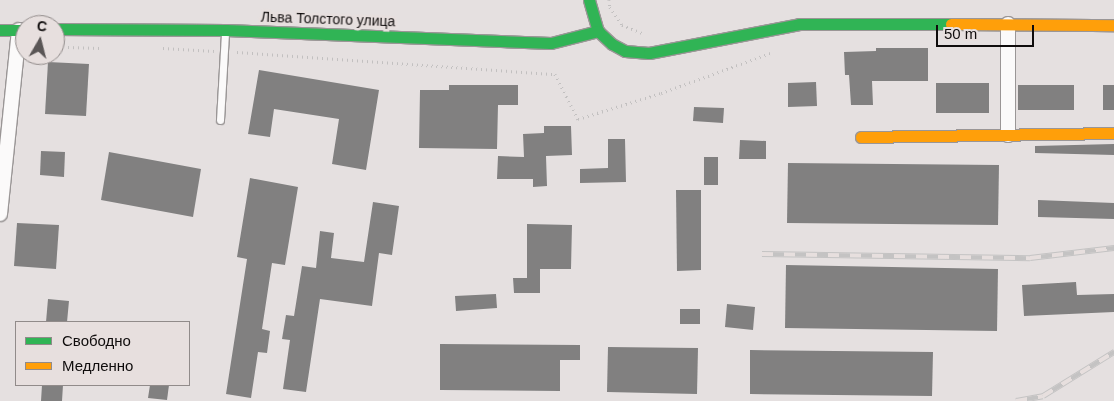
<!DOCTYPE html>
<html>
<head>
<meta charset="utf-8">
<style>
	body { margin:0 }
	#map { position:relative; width:1114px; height:401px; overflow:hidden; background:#e5e0e0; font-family:Arial,sans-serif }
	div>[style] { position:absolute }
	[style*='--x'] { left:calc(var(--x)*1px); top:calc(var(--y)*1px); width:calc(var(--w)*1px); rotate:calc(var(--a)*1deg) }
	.building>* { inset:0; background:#818080 }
	.path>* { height:2.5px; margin-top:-1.25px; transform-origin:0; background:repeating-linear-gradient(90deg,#c2c0c0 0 1px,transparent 0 5px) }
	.roads { filter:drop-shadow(1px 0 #9a9696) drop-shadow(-1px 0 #9a9696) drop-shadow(0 1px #9a9696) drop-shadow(0 -1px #9a9696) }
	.lane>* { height:7px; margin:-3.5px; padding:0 3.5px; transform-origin:3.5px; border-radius:3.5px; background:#fbfafa }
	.street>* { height:14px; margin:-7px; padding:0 7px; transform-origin:7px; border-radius:7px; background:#fbfafa }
	.fast>* { height:11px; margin:-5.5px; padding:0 5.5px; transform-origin:5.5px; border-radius:5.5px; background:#30b455 }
	.slow>* { height:11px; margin:-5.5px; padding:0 5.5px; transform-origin:5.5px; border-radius:5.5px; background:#ff9f0a }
	.rail>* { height:5.5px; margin-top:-2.75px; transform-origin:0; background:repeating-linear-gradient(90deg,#e7dfde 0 11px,#c4c3c3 0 22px); box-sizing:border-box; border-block:1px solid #c4c3c3 }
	span { translate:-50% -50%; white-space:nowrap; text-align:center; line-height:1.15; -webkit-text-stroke:5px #e7dfde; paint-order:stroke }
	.street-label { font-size:14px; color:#0f0c0c }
	.legend { position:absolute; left:15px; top:321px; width:175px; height:65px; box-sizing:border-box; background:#e7dfde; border:1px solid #918b8a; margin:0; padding:6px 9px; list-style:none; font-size:15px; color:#0f0c0c }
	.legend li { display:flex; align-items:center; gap:10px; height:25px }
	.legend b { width:25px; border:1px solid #918b8a }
	.north { position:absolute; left:15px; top:15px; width:50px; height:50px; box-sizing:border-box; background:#e7dfde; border:1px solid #918b8a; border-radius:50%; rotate:8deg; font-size:14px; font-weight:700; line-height:20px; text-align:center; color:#0f0c0c }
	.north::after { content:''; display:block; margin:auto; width:18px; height:22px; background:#5a5656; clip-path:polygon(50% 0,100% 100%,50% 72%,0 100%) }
	.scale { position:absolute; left:936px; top:25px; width:98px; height:22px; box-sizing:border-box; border:2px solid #0f0c0c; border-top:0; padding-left:6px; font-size:15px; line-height:18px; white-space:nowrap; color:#0f0c0c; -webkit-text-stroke:4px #e7dfde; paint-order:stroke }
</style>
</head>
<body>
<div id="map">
	<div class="building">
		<i style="clip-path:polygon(876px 48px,928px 48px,928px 81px,872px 81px,873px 105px,851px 105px,849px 75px,845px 75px,844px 52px,876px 51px)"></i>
		<i style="clip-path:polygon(48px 62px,89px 64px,86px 116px,45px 114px)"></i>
		<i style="clip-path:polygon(259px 70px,379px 90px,366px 170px,332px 164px,339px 119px,274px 109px,270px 137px,248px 134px)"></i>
		<i style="clip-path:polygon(816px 82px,817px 106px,788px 107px,788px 83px)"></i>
		<i style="clip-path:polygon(936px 83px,989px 83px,989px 113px,936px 113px)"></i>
		<i style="clip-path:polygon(449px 85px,518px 85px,518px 105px,498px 105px,497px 149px,419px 148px,420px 90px,449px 90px)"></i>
		<i style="clip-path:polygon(1018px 85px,1074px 85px,1074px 110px,1018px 110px)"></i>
		<i style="clip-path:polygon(1103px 85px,1114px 85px,1114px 110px,1103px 110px)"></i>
		<i style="clip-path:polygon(694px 107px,724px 108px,723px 123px,693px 121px)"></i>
		<i style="clip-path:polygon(544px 126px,571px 126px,572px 155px,546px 156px,547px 186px,533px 187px,533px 179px,497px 179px,498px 156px,524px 157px,523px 134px,544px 133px)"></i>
		<i style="clip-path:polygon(608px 139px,625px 139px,626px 182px,580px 183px,580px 169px,608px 168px)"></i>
		<i style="clip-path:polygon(740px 140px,766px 141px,766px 159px,739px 159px)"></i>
		<i style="clip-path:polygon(1114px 144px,1114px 155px,1035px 153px,1035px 146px)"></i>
		<i style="clip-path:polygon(41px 151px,65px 152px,64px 177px,40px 175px)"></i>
		<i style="clip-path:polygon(109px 152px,201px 169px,193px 217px,101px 200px)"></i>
		<i style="clip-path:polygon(704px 157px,718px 157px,718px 185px,704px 185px)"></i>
		<i style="clip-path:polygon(788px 163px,999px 165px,998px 225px,787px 223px)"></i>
		<i style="clip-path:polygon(250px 178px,298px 187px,285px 265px,272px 263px,262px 329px,270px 331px,267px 353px,258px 352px,251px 398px,226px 394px,247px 259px,237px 257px)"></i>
		<i style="clip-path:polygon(676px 190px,701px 190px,701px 270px,677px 271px)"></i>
		<i style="clip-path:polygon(1038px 200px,1114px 203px,1114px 219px,1038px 217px)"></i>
		<i style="clip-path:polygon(373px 202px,399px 206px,392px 255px,379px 253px,372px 306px,320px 299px,306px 392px,283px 389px,290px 340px,282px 339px,286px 315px,294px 316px,302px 266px,316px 268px,320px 231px,334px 233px,331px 258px,364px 262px)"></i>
		<i style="clip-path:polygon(17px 223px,59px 225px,56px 269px,14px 266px)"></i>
		<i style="clip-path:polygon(527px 224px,572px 225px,571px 269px,540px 269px,540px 293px,514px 293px,513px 278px,527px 278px)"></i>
		<i style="clip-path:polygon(786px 265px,998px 269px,997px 331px,785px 328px)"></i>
		<i style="clip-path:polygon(1076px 282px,1077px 295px,1114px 294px,1114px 312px,1024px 316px,1022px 285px)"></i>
		<i style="clip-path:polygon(496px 294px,497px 308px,456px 311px,455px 296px)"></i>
		<i style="clip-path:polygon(48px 299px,69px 301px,67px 322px,46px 322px)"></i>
		<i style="clip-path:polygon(727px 304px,755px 307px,753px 330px,725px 327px)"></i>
		<i style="clip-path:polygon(680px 309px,700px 309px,700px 324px,680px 324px)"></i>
		<i style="clip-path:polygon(440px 344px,580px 345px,580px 360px,560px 360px,560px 391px,440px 390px)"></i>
		<i style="clip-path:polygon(608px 347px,698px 348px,697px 394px,607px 392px)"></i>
		<i style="clip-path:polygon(750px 350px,933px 352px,932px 396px,750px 394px)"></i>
		<i style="clip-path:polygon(42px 385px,63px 385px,62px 401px,41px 401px)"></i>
		<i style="clip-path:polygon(150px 385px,169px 385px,167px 400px,148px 398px)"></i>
	</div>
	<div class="path">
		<i style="--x:609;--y:0;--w:7;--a:82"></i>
		<i style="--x:610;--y:7;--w:22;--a:56"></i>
		<i style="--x:622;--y:25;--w:24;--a:22"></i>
		<i style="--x:68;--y:47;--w:32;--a:2"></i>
		<i style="--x:163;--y:48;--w:51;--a:3.4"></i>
		<i style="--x:237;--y:52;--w:319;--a:4"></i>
		<i style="--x:555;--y:74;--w:51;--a:62.9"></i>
		<i style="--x:578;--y:119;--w:87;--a:-17.4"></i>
		<i style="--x:661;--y:93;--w:119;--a:-20.1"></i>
	</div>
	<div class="roads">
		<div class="lane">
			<i style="--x:220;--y:120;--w:87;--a:-86.7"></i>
		</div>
		<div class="street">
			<i style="--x:1008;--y:135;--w:111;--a:-90"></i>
			<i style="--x:0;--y:214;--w:185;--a:-84.1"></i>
		</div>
		<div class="fast">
			<i style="--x:589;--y:0;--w:32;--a:74"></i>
			<i style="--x:598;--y:31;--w:19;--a:43"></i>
			<i style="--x:612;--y:44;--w:15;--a:28"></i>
			<i style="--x:625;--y:51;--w:24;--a:5"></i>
			<i style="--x:649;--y:53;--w:153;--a:-10.9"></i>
			<i style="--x:799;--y:24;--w:152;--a:0"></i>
			<i style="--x:55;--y:29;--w:171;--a:0.3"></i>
			<i style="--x:226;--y:30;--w:325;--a:2.3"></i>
			<i style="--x:551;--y:43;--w:49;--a:-14.3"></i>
			<i style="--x:0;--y:30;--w:25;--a:0"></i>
		</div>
		<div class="slow">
			<i style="--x:951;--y:24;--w:163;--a:0.4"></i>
			<i style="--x:861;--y:137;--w:253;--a:-0.9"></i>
		</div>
	</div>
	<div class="rail">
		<i style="--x:762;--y:254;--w:268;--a:0.9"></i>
		<i style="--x:1030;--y:258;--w:85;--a:-6.8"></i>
		<i style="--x:1016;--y:401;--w:27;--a:-10"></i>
		<i style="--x:1043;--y:396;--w:84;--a:-31.8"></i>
	</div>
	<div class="street-label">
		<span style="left:328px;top:19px;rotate:2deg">Льва Толстого улица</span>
	</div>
	<ul class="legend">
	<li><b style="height:6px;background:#30b455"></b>Свободно</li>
	<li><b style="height:6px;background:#ff9f0a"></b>Медленно</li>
	</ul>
	<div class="north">С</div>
	<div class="scale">50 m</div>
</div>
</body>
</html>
